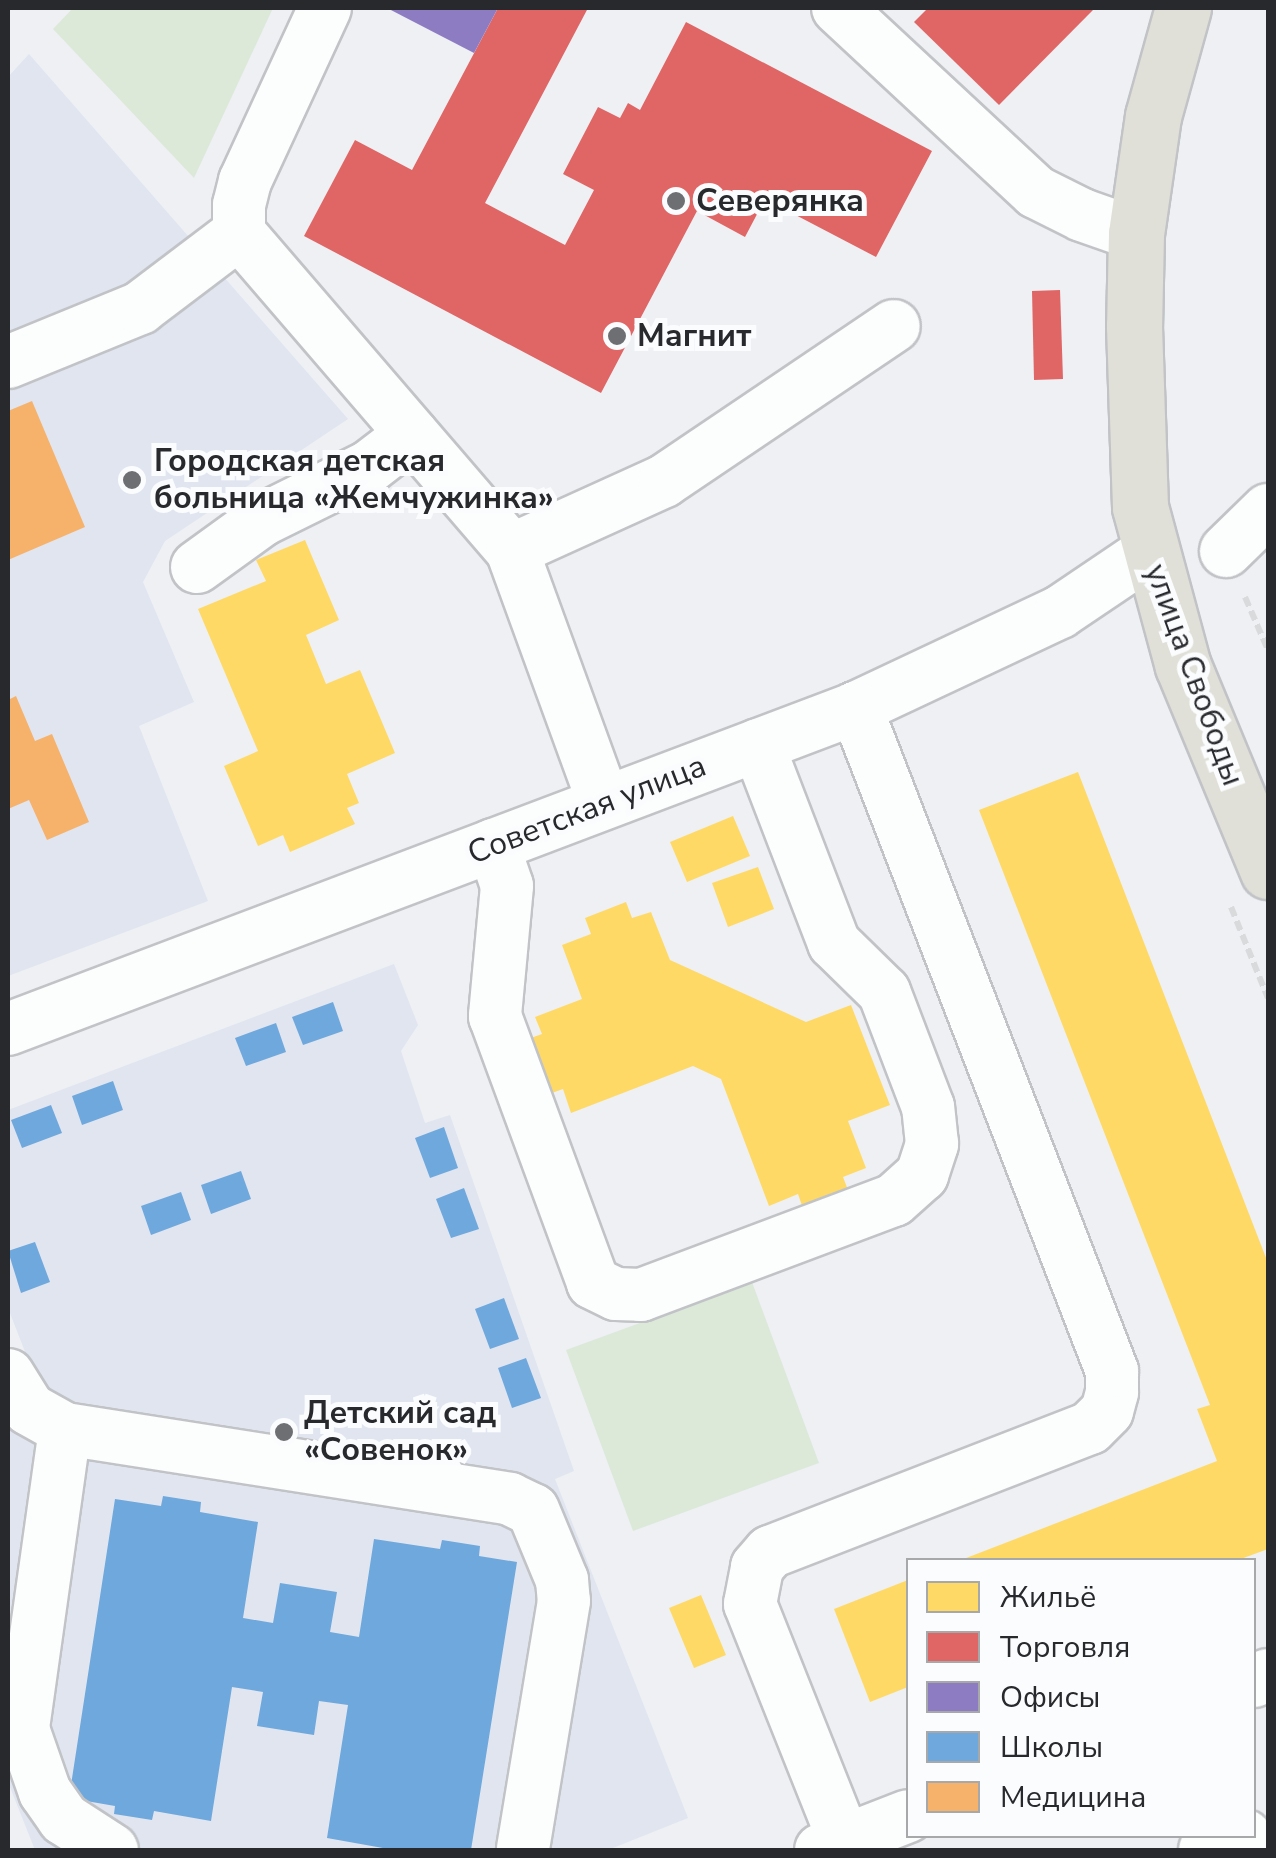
<!DOCTYPE html>
<html>
<head>
<meta charset="utf-8">
<style>
	body { margin:0 }
	#map { position:relative; width:1276px; height:1858px; overflow:hidden; background:#eef0f4; font-family:"Nunito Sans",sans-serif }
	div>[style] { position:absolute }
	[style*='--x'] { left:calc(var(--x)*1px); top:calc(var(--y)*1px); width:calc(var(--w)*1px); rotate:calc(var(--a)*1deg) }
	.built>* { inset:0; background:#e0e5f0 }
	.green>* { inset:0; background:#dce9d9 }
	.homes>* { inset:0; background:#ffd966 }
	.shops>* { inset:0; background:#e06666 }
	.offices>* { inset:0; background:#8e7cc3 }
	.schools>* { inset:0; background:#6fa8dc }
	.health>* { inset:0; background:#f6b26b }
	.path>* { height:6px; margin-top:-3px; transform-origin:0; background:repeating-linear-gradient(90deg,#d9dadb 0 10px,transparent 0 15px) }
	.roads { filter:drop-shadow(2px 0 #c1c3c6) drop-shadow(-2px 0 #c1c3c6) drop-shadow(0 2px #c1c3c6) drop-shadow(0 -2px #c1c3c6) }
	.minor>* { height:52px; margin:-26px; padding:0 26px; transform-origin:26px; border-radius:26px; background:#fcfdfd }
	.major>* { height:55px; margin:-27.5px; padding:0 27.5px; transform-origin:27.5px; border-radius:27.5px; background:#e0e0d8 }
	.dots>* { width:28px; height:28px; translate:-50% -50%; box-sizing:border-box; border:5px solid #fbfcfe; border-radius:50% }
	span { translate:-50% -50%; white-space:nowrap; text-align:center; line-height:1.15; -webkit-text-stroke:10px #fbfcfe; paint-order:stroke }
	.poi-label { font-size:32px; color:#28292d; font-weight:700 }
	.left { translate:0 -50%; text-align:left }
	.street-label { font-size:32px; color:#28292d }
	.frame { position:absolute; inset:0; border:10px solid #28292d; pointer-events:none }
	.legend { position:absolute; left:906px; top:1558px; width:350px; height:280px; box-sizing:border-box; background:#fbfcfe; border:2px solid #a7a8aa; margin:0; padding:12px 18px; list-style:none; font-size:30px; color:#28292d }
	.legend li { display:flex; align-items:center; gap:20px; height:50px }
	.legend b { width:50px; border:2px solid #a7a8aa }
</style>
</head>
<body>
<div id="map">
	<div class="built">
		<i style="clip-path:polygon(29px 54px,348px 419px,165px 541px,143px 582px,194px 702px,139px 726px,208px 901px,8px 976px,8px 77px)"></i>
		<i style="clip-path:polygon(394px 964px,418px 1025px,401px 1051px,425px 1123px,450px 1115px,574px 1471px,555px 1479px,688px 1818px,608px 1850px,35px 1850px,8px 1782px,8px 1393px,36px 1380px,8px 1308px,8px 1110px)"></i>
	</div>
	<div class="green">
		<i style="clip-path:polygon(73px 8px,273px 8px,194px 178px,53px 29px)"></i>
		<i style="clip-path:polygon(752px 1282px,819px 1463px,633px 1531px,566px 1350px)"></i>
	</div>
	<div class="homes">
		<i style="clip-path:polygon(305px 540px,339px 620px,306px 635px,326px 684px,360px 670px,395px 753px,347px 774px,359px 803px,347px 808px,355px 824px,290px 852px,283px 835px,258px 846px,224px 766px,258px 751px,198px 609px,266px 581px,256px 560px)"></i>
		<i style="clip-path:polygon(1078px 772px,1268px 1263px,1268px 1549px,1238px 1560px,961px 1560px,1217px 1461px,1197px 1409px,1210px 1405px,979px 810px)"></i>
		<i style="clip-path:polygon(733px 816px,750px 856px,687px 882px,670px 842px)"></i>
		<i style="clip-path:polygon(758px 867px,774px 909px,728px 927px,712px 883px)"></i>
		<i style="clip-path:polygon(626px 902px,632px 918px,651px 912px,670px 960px,806px 1022px,851px 1005px,890px 1105px,848px 1121px,866px 1168px,843px 1177px,853px 1203px,807px 1220px,798px 1194px,769px 1206px,721px 1079px,693px 1066px,571px 1113px,563px 1089px,549px 1094px,528px 1039px,542px 1034px,535px 1017px,582px 999px,562px 945px,591px 934px,585px 918px)"></i>
		<i style="clip-path:polygon(908px 1580px,908px 1687px,870px 1702px,834px 1609px)"></i>
		<i style="clip-path:polygon(701px 1595px,726px 1655px,694px 1668px,669px 1608px)"></i>
	</div>
	<div class="shops">
		<i style="clip-path:polygon(498px 8px,588px 8px,485px 203px,565px 245px,594px 190px,563px 174px,598px 107px,620px 118px,628px 103px,640px 110px,686px 22px,932px 151px,876px 257px,765px 199px,745px 237px,697px 211px,601px 393px,304px 236px,355px 140px,412px 170px)"></i>
		<i style="clip-path:polygon(928px 8px,1095px 8px,999px 105px,914px 22px)"></i>
		<i style="clip-path:polygon(1060px 290px,1063px 379px,1034px 380px,1032px 291px)"></i>
	</div>
	<div class="offices">
		<i style="clip-path:polygon(387px 8px,498px 8px,474px 53px)"></i>
	</div>
	<div class="schools">
		<i style="clip-path:polygon(333px 1002px,343px 1031px,303px 1045px,292px 1017px)"></i>
		<i style="clip-path:polygon(276px 1023px,286px 1052px,246px 1066px,235px 1038px)"></i>
		<i style="clip-path:polygon(113px 1081px,123px 1110px,82px 1125px,72px 1096px)"></i>
		<i style="clip-path:polygon(51px 1105px,62px 1133px,22px 1148px,11px 1120px)"></i>
		<i style="clip-path:polygon(444px 1127px,458px 1168px,430px 1178px,415px 1138px)"></i>
		<i style="clip-path:polygon(241px 1171px,251px 1199px,211px 1214px,201px 1185px)"></i>
		<i style="clip-path:polygon(464px 1188px,479px 1229px,451px 1238px,436px 1199px)"></i>
		<i style="clip-path:polygon(181px 1192px,191px 1220px,151px 1235px,141px 1206px)"></i>
		<i style="clip-path:polygon(35px 1242px,50px 1282px,21px 1293px,8px 1251px)"></i>
		<i style="clip-path:polygon(504px 1298px,519px 1339px,490px 1349px,475px 1309px)"></i>
		<i style="clip-path:polygon(526px 1358px,541px 1398px,512px 1408px,498px 1368px)"></i>
		<i style="clip-path:polygon(163px 1496px,201px 1502px,200px 1512px,258px 1522px,243px 1618px,273px 1623px,280px 1583px,337px 1592px,330px 1632px,359px 1637px,374px 1539px,440px 1549px,442px 1540px,480px 1546px,479px 1556px,517px 1562px,471px 1850px,394px 1850px,327px 1838px,348px 1705px,319px 1701px,314px 1735px,257px 1726px,263px 1692px,232px 1687px,211px 1821px,154px 1811px,152px 1820px,114px 1814px,115px 1806px,69px 1798px,115px 1499px,161px 1506px)"></i>
	</div>
	<div class="health">
		<i style="clip-path:polygon(32px 401px,85px 527px,8px 560px,8px 411px)"></i>
		<i style="clip-path:polygon(16px 696px,35px 741px,52px 734px,89px 822px,47px 840px,29px 800px,8px 809px,8px 700px)"></i>
	</div>
	<div class="path">
		<i style="--x:1245;--y:597;--w:58;--a:66.5"></i>
		<i style="--x:1231;--y:907;--w:98;--a:67.9"></i>
	</div>
	<div class="roads">
		<div class="minor">
			<i style="--x:325;--y:8;--w:191;--a:114.8"></i>
			<i style="--x:245;--y:181;--w:25;--a:104"></i>
			<i style="--x:239;--y:205;--w:28;--a:90"></i>
			<i style="--x:239;--y:233;--w:418;--a:49.3"></i>
			<i style="--x:512;--y:550;--w:269;--a:70"></i>
			<i style="--x:838;--y:8;--w:270;--a:42.9"></i>
			<i style="--x:1036;--y:192;--w:51;--a:26.6"></i>
			<i style="--x:1082;--y:215;--w:57;--a:19.4"></i>
			<i style="--x:8;--y:362;--w:143;--a:-22.2"></i>
			<i style="--x:140;--y:308;--w:124;--a:-37.1"></i>
			<i style="--x:512;--y:550;--w:167;--a:-24.4"></i>
			<i style="--x:664;--y:481;--w:277;--a:-34"></i>
			<i style="--x:1226;--y:551;--w:59;--a:-44.3"></i>
			<i style="--x:197;--y:567;--w:80;--a:-35.9"></i>
			<i style="--x:262;--y:520;--w:119;--a:-26.4"></i>
			<i style="--x:369;--y:467;--w:54;--a:-37.5"></i>
			<i style="--x:493;--y:845;--w:43;--a:71.1"></i>
			<i style="--x:507;--y:886;--w:131;--a:95.3"></i>
			<i style="--x:495;--y:1016;--w:284;--a:69.8"></i>
			<i style="--x:593;--y:1283;--w:25;--a:26"></i>
			<i style="--x:616;--y:1294;--w:25;--a:2"></i>
			<i style="--x:641;--y:1295;--w:270;--a:-20.6"></i>
			<i style="--x:894;--y:1200;--w:38;--a:-42"></i>
			<i style="--x:922;--y:1175;--w:33;--a:-72"></i>
			<i style="--x:932;--y:1144;--w:37;--a:-96"></i>
			<i style="--x:928;--y:1107;--w:123;--a:-110.9"></i>
			<i style="--x:884;--y:992;--w:70;--a:-135.6"></i>
			<i style="--x:834;--y:943;--w:212;--a:-111"></i>
			<i style="--x:8;--y:1029;--w:907;--a:-20.73"></i>
			<i style="--x:856;--y:708;--w:225;--a:-25.2"></i>
			<i style="--x:1060;--y:612;--w:107;--a:-34"></i>
			<i style="--x:8;--y:1375;--w:40;--a:58"></i>
			<i style="--x:29;--y:1409;--w:41;--a:29.1"></i>
			<i style="--x:65;--y:1429;--w:303;--a:98"></i>
			<i style="--x:23;--y:1729;--w:67;--a:70.8"></i>
			<i style="--x:45;--y:1792;--w:33;--a:55"></i>
			<i style="--x:64;--y:1819;--w:57;--a:32.9"></i>
			<i style="--x:65;--y:1429;--w:450;--a:8.9"></i>
			<i style="--x:510;--y:1499;--w:25;--a:26"></i>
			<i style="--x:533;--y:1510;--w:76;--a:67.5"></i>
			<i style="--x:562;--y:1580;--w:21;--a:85"></i>
			<i style="--x:564;--y:1601;--w:252;--a:99.4"></i>
			<i style="--x:1254;--y:1681;--w:15;--a:-23"></i>
			<i style="--x:821;--y:1850;--w:93;--a:-21.3"></i>
			<i style="--x:848;--y:1850;--w:265;--a:-111.7"></i>
			<i style="--x:750;--y:1604;--w:38;--a:-79"></i>
			<i style="--x:757;--y:1567;--w:20;--a:-49"></i>
			<i style="--x:770;--y:1552;--w:343;--a:-21.2"></i>
			<i style="--x:1090;--y:1428;--w:24;--a:-45"></i>
			<i style="--x:1107;--y:1411;--w:20;--a:-75"></i>
			<i style="--x:1112;--y:1392;--w:21;--a:-90"></i>
			<i style="--x:1112;--y:1371;--w:711;--a:-111.11"></i>
			<i style="--x:1205;--y:1850;--w:43;--a:-18.9"></i>
		</div>
		<div class="major">
			<i style="--x:1183;--y:8;--w:112;--a:105.5"></i>
			<i style="--x:1153;--y:116;--w:119;--a:98.2"></i>
			<i style="--x:1136;--y:234;--w:92;--a:91.2"></i>
			<i style="--x:1134;--y:326;--w:181;--a:88.1"></i>
			<i style="--x:1140;--y:507;--w:165;--a:74.9"></i>
			<i style="--x:1183;--y:666;--w:222;--a:67.5"></i>
		</div>
	</div>
	<div class="dots">
		<i style="left:676px;top:201px;background:#6d6f73"></i>
		<i style="left:617px;top:336px;background:#6d6f73"></i>
		<i style="left:132px;top:480px;background:#6d6f73"></i>
		<i style="left:284px;top:1432px;background:#6d6f73"></i>
	</div>
	<div class="poi-label">
		<span class="left" style="left:696px;top:201px">Северянка</span>
		<span class="left" style="left:637px;top:336px">Магнит</span>
		<span class="left" style="left:154px;top:480px">Городская детская<br>больница «Жемчужинка»</span>
		<span class="left" style="left:304px;top:1432px">Детский сад<br>«Совенок»</span>
	</div>
	<div class="street-label">
		<span style="left:1194px;top:675px;rotate:70deg">улица Свободы</span>
		<span style="left:587px;top:810px;rotate:-21deg">Советская улица</span>
	</div>
	<div class="frame"></div>
	<ul class="legend">
	<li><b style="height:28px;background:#ffd966"></b>Жильё</li>
	<li><b style="height:28px;background:#e06666"></b>Торговля</li>
	<li><b style="height:28px;background:#8e7cc3"></b>Офисы</li>
	<li><b style="height:28px;background:#6fa8dc"></b>Школы</li>
	<li><b style="height:28px;background:#f6b26b"></b>Медицина</li>
	</ul>
</div>
</body>
</html>
